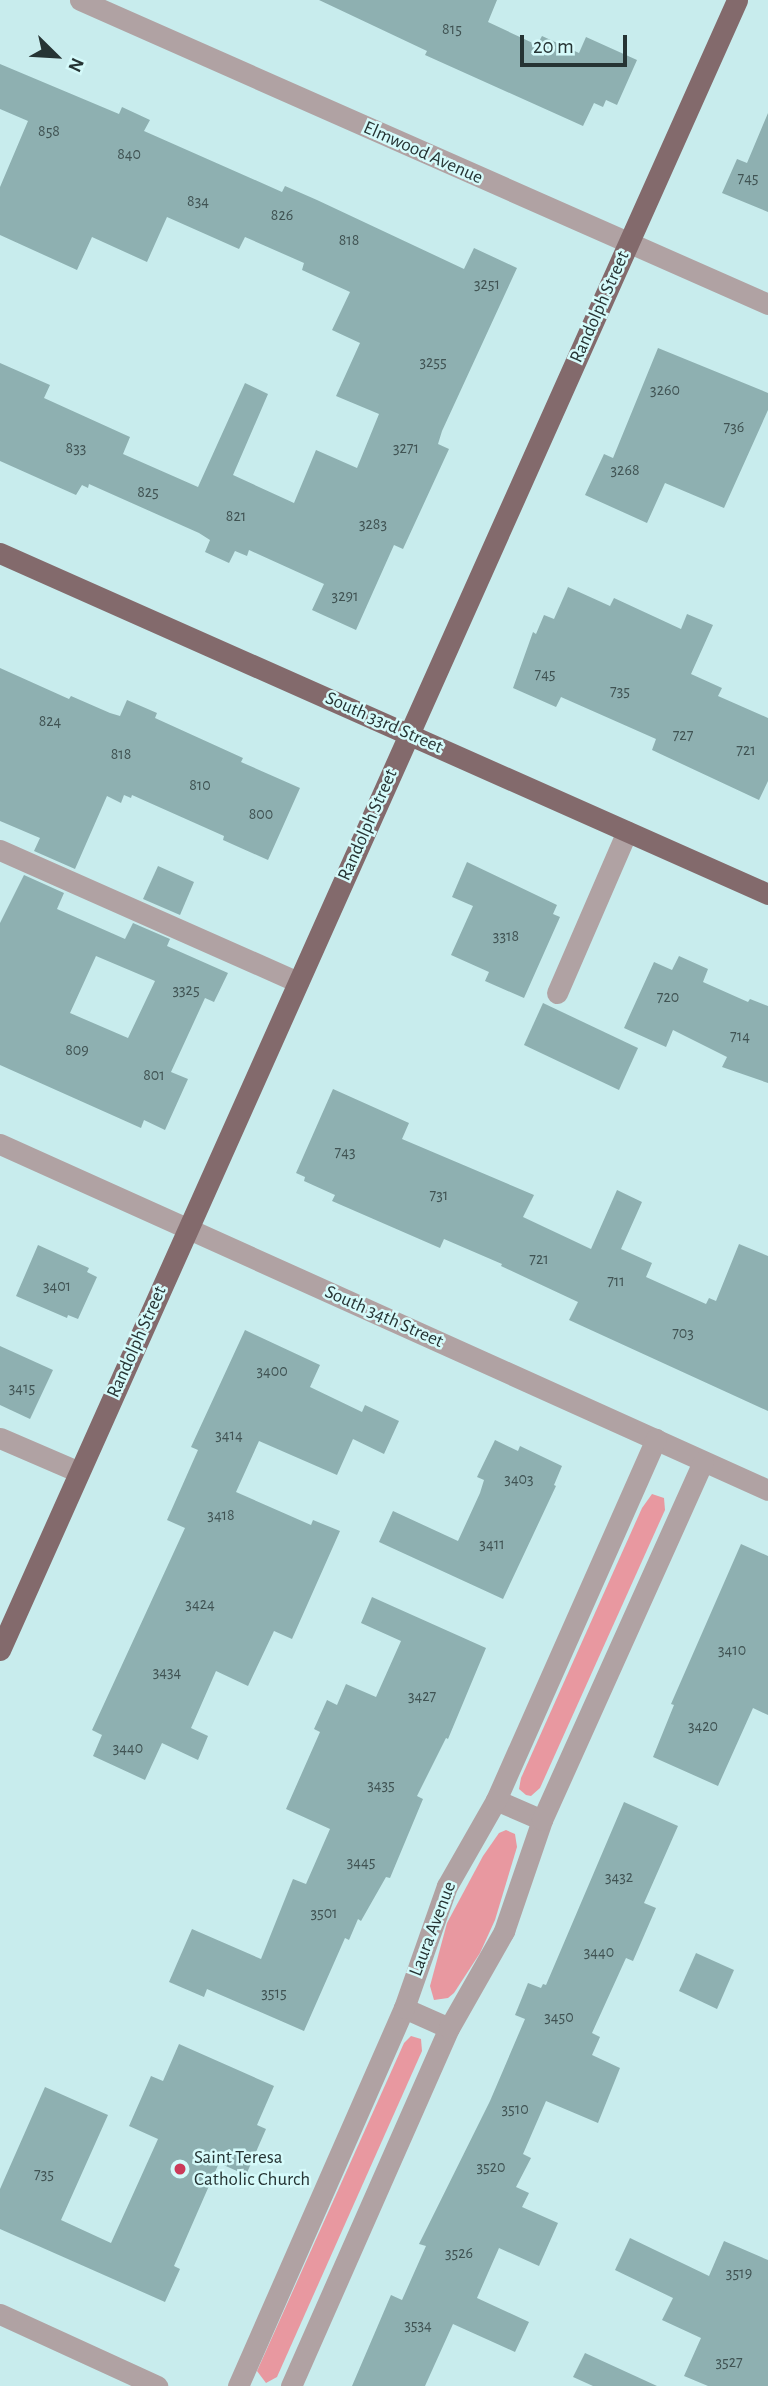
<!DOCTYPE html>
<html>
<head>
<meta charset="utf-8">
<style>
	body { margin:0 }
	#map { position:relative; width:768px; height:2386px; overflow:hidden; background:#c8eced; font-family:"Alegreya Sans",sans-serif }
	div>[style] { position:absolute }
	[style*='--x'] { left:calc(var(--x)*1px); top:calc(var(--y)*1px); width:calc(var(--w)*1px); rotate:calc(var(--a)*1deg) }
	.green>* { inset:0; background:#e898a0 }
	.building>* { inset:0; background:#8eb0b1 }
	.minor>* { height:21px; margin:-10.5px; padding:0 10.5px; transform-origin:10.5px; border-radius:10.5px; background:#b0a2a3 }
	.major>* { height:21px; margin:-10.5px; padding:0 10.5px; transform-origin:10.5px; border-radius:10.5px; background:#836a6c }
	.dots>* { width:19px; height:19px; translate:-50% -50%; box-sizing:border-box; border:4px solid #d5fafa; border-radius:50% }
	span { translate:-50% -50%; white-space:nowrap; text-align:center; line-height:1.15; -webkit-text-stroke:5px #d5fafa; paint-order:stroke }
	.number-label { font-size:16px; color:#405353 }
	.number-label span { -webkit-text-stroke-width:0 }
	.street-label { font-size:19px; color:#263434 }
	.poi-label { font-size:19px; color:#263434 }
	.left { translate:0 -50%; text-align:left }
	.north { position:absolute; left:21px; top:21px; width:70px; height:70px; -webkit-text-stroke:5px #d5fafa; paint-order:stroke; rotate:114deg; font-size:19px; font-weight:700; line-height:28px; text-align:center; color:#263434 }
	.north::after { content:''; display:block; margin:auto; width:24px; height:32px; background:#263434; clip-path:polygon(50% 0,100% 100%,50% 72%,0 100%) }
	.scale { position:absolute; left:520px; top:35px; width:107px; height:32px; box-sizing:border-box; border:4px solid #263434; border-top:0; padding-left:9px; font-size:21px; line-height:24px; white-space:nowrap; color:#263434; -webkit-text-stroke:5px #d5fafa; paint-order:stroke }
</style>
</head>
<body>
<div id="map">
	<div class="green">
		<i style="clip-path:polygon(652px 1494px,664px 1498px,665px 1510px,540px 1788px,531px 1796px,526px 1795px,519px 1789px,521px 1778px,642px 1508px)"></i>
		<i style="clip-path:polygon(506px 1830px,515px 1834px,517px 1847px,495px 1920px,480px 1953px,454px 1993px,448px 1998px,434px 2000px,430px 1986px,447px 1923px,483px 1856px,499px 1833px)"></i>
		<i style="clip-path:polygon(411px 2036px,421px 2039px,422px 2051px,277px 2377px,266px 2383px,257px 2371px,404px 2043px)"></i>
	</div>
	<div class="building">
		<i style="clip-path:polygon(319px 0,497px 0,488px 22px,537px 45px,542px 36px,579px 53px,586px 37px,637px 60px,617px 105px,606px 100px,603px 107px,594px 103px,583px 126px,425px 55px,427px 51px)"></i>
		<i style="clip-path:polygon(0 64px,119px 114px,122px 107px,150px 120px,144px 131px,282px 192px,285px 186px,317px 200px,464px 269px,474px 248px,517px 268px,442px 431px,438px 444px,449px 449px,403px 549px,394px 545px,356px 630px,312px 610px,324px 584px,249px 550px,247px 556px,235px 551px,229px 563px,205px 552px,210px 540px,199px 533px,89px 484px,88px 488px,82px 485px,76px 495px,0 461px,0 363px,50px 385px,44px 398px,130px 437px,123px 454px,198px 487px,245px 383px,268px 394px,233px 475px,294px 503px,316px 450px,357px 468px,379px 414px,336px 396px,360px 343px,332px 330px,350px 292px,302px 270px,304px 263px,245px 237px,239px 249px,167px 217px,147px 262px,92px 237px,77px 270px,0 235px,0 187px,28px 121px,0 109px)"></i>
		<i style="clip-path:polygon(768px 113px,768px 212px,722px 193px,737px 159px,747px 163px)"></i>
		<i style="clip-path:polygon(658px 348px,768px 393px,768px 410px,724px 508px,665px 483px,647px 523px,585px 495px,604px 454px,613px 458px)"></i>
		<i style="clip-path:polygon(568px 587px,610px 606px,614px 598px,681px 629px,687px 614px,713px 625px,691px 674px,722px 688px,718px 696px,768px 718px,768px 781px,759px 800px,652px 750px,656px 739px,561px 697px,556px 707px,513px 688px,533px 632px,536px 634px,544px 615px,554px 619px)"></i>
		<i style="clip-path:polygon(0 668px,69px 699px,71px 696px,110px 713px,120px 716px,127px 700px,157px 713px,155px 718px,243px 758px,241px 762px,300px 788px,268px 860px,223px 840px,224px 836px,132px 795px,131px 798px,124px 795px,121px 803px,107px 796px,75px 869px,34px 851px,40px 838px,0 821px)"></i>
		<i style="clip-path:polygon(467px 862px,557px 905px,553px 914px,560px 917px,524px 998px,485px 981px,489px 972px,451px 955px,473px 906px,452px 897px)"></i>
		<i style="clip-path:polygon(158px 866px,194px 882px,180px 915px,143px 899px)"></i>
		<i style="clip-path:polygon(evenodd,24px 875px,64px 893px,57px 909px,125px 939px,133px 923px,170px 939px,167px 946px,228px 973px,214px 1002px,205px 998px,171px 1072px,188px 1079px,165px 1130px,144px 1120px,141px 1128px,0 1065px,0 923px,24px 875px,96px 956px,155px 981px,128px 1038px,70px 1013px,96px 956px)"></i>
		<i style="clip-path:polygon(679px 956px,708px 969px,703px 982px,748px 1002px,750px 999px,768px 1006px,768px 1083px,722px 1067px,727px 1057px,673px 1030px,666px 1047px,624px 1028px,654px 962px,672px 970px)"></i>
		<i style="clip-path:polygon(543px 1003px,638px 1048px,619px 1090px,524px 1045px)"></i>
		<i style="clip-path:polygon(333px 1089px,409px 1123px,402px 1139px,534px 1195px,523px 1217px,591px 1249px,617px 1190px,642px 1202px,621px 1249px,652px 1263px,646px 1277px,706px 1304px,709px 1298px,716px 1301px,739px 1244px,768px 1256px,768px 1411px,569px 1320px,578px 1302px,501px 1266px,502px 1264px,444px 1239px,440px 1248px,332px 1201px,335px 1195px,304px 1181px,305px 1177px,296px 1173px)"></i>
		<i style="clip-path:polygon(38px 1245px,89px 1268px,87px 1272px,97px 1277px,78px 1319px,68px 1315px,67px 1318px,16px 1296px)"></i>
		<i style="clip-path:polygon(245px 1330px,320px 1365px,310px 1387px,362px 1412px,365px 1405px,399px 1421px,384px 1454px,353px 1439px,337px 1475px,259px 1441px,236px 1492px,311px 1525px,313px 1520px,340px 1531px,292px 1639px,274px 1631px,248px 1686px,216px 1671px,191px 1728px,208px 1736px,198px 1760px,162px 1743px,145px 1780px,93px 1756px,102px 1735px,92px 1730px,185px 1528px,167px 1520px,198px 1450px,191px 1447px)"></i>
		<i style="clip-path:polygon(0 1346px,53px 1370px,30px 1419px,0 1405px)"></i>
		<i style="clip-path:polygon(495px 1440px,518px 1451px,520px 1446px,562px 1466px,554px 1485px,556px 1486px,503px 1599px,379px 1542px,393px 1511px,458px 1541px,480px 1493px,484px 1480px,477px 1477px)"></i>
		<i style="clip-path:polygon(741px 1544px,768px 1556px,768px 1715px,753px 1708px,718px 1786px,653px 1757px,674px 1705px,671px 1704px)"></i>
		<i style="clip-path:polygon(372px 1597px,486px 1648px,448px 1739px,446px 1738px,417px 1796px,423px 1799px,390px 1878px,386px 1877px,361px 1921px,358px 1919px,349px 1940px,345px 1938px,304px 2031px,207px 1989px,204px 1997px,169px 1982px,192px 1929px,261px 1959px,293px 1879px,306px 1884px,330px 1829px,286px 1809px,320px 1732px,314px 1729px,327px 1700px,337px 1705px,346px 1684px,376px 1697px,401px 1641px,361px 1623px)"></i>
		<i style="clip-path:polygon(624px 1802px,678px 1826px,644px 1903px,656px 1908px,633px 1961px,626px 1958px,592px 2033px,600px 2037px,592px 2055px,620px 2068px,598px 2123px,546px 2101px,523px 2154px,531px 2158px,516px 2187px,529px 2193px,522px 2207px,558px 2223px,539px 2266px,499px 2248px,477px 2298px,529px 2322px,515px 2352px,453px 2324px,425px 2386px,352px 2386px,391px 2295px,402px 2300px,426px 2246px,419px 2244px,490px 2101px,525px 2019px,515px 2015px,528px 1983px,541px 1988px,543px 1984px,546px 1985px)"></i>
		<i style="clip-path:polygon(696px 1953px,734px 1970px,717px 2009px,679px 1991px)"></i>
		<i style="clip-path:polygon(179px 2044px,274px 2086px,257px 2125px,266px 2129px,246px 2175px,219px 2163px,174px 2266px,180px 2269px,165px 2302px,0 2229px,0 2189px,45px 2087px,108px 2115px,61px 2220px,111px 2243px,158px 2139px,129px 2126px,151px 2076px,163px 2081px)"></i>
		<i style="clip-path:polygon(630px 2238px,709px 2276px,724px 2241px,768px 2260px,768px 2386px,708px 2386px,684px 2376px,701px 2338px,662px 2320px,673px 2298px,615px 2270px)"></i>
		<i style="clip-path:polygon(585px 2353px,657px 2386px,593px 2386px,573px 2377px)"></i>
	</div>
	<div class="minor">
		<i style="--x:80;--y:0;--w:752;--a:23.84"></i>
		<i style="--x:0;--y:850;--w:326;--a:23.9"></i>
		<i style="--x:557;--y:993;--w:176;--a:-66.6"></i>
		<i style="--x:0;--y:1144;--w:842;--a:24.25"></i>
		<i style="--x:0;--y:1438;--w:86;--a:23.3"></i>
		<i style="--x:496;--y:1800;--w:50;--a:23.5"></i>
		<i style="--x:404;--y:2008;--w:49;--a:24"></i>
		<i style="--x:0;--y:2314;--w:173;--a:24.6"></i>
		<i style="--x:238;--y:2386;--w:413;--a:-66.3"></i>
		<i style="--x:404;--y:2008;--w:129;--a:-70.6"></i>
		<i style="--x:447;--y:1886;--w:99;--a:-60.3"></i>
		<i style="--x:496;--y:1800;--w:395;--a:-66.1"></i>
		<i style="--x:291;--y:2386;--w:391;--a:-66.2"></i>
		<i style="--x:449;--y:2028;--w:112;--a:-60.4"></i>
		<i style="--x:504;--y:1931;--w:117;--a:-71.1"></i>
		<i style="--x:542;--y:1820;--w:393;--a:-65.8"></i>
	</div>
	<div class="major">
		<i style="--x:0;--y:553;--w:840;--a:23.94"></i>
		<i style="--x:0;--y:1650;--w:1807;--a:-65.93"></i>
	</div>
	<div class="dots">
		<i style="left:180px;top:2169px;background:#cb3b5a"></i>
	</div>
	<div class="number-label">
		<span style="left:452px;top:29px">815</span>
		<span style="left:49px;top:131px">858</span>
		<span style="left:129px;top:154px">840</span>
		<span style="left:748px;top:178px">745</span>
		<span style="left:198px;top:201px">834</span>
		<span style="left:282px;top:215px">826</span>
		<span style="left:349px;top:240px">818</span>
		<span style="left:487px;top:284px">3251</span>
		<span style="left:433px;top:362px">3255</span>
		<span style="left:665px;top:390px">3260</span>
		<span style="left:734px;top:427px">736</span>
		<span style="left:76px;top:448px">833</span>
		<span style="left:406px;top:448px">3271</span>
		<span style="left:625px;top:470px">3268</span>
		<span style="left:148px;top:492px">825</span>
		<span style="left:236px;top:516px">821</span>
		<span style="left:373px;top:524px">3283</span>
		<span style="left:345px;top:596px">3291</span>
		<span style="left:545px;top:674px">745</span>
		<span style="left:620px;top:691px">735</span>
		<span style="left:50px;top:721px">824</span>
		<span style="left:683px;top:735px">727</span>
		<span style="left:746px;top:750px">721</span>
		<span style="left:121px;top:754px">818</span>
		<span style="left:200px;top:785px">810</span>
		<span style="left:261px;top:814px">800</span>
		<span style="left:506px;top:936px">3318</span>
		<span style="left:186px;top:990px">3325</span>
		<span style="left:668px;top:997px">720</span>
		<span style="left:740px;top:1036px">714</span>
		<span style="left:77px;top:1050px">809</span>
		<span style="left:154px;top:1075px">801</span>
		<span style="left:345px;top:1152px">743</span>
		<span style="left:439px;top:1195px">731</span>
		<span style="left:539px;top:1259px">721</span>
		<span style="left:616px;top:1281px">711</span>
		<span style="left:57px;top:1286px">3401</span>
		<span style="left:683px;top:1333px">703</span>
		<span style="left:272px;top:1371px">3400</span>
		<span style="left:22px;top:1388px">3415</span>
		<span style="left:229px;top:1435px">3414</span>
		<span style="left:519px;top:1479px">3403</span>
		<span style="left:221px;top:1515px">3418</span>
		<span style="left:492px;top:1544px">3411</span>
		<span style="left:200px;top:1604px">3424</span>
		<span style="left:732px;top:1650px">3410</span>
		<span style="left:167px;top:1672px">3434</span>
		<span style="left:422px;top:1696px">3427</span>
		<span style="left:703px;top:1726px">3420</span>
		<span style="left:128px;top:1748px">3440</span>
		<span style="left:381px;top:1785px">3435</span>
		<span style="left:361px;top:1862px">3445</span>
		<span style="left:619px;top:1877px">3432</span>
		<span style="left:324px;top:1913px">3501</span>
		<span style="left:599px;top:1952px">3440</span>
		<span style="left:274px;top:1993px">3515</span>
		<span style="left:559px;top:2017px">3450</span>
		<span style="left:515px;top:2109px">3510</span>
		<span style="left:491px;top:2167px">3520</span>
		<span style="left:44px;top:2174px">735</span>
		<span style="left:459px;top:2253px">3526</span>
		<span style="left:739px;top:2273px">3519</span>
		<span style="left:418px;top:2325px">3534</span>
		<span style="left:729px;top:2362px">3527</span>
	</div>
	<div class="street-label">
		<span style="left:423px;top:153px;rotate:24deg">Elmwood Avenue</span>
		<span style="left:600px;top:307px;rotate:-66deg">Randolph Street</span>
		<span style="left:384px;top:723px;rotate:24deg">South 33rd Street</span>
		<span style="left:368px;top:825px;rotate:-66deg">Randolph Street</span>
		<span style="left:384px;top:1317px;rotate:24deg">South 34th Street</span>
		<span style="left:137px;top:1342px;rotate:-66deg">Randolph Street</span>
		<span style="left:433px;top:1929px;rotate:-69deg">Laura Avenue</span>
	</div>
	<div class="poi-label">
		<span class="left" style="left:194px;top:2169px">Saint Teresa<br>Catholic Church</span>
	</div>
	<div class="north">N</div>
	<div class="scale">20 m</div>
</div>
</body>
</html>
